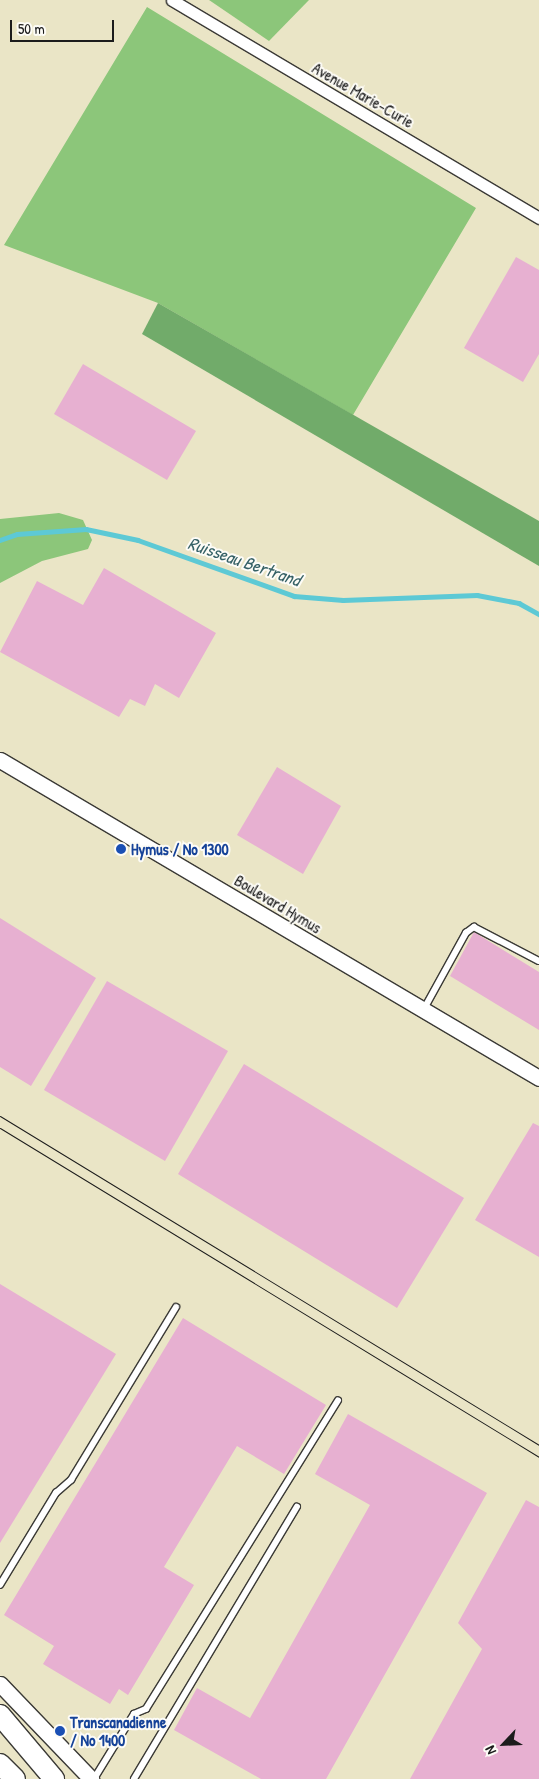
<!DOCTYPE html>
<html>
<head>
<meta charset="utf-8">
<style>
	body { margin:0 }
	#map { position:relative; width:539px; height:1779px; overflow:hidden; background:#eae5c6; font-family:"Patrick Hand",sans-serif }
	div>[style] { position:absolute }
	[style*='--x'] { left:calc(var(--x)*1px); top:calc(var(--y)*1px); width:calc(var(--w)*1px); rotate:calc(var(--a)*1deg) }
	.green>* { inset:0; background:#8cc67a }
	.forest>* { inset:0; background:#71ab6a }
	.stream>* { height:4.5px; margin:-2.25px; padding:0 2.25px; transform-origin:2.25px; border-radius:2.25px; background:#5dc9d5 }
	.building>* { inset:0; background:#e7b0d1 }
	.roads { filter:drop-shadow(1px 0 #3b3a36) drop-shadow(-1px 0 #3b3a36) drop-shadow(0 1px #3b3a36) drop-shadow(0 -1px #3b3a36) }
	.lane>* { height:5.5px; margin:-2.75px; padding:0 2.75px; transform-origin:2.75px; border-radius:2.75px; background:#fff }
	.street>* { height:11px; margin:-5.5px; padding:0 5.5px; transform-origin:5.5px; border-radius:5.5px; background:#fff }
	.secondary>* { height:15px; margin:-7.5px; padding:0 7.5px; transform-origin:7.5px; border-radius:7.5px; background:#fff }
	.highway>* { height:20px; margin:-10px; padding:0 10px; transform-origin:10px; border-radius:10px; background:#fff }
	.tram>* { height:1px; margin:-0.5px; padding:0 0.5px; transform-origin:0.5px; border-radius:0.5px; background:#1c1c1c }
	.dots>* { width:14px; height:14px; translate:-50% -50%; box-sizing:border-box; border:2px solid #fdfcf7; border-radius:50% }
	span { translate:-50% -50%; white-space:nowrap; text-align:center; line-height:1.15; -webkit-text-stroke:4px #fdfcf7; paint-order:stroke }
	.street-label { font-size:16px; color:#1c1c1c }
	.transit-label { font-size:16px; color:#164399; font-weight:700 }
	.left { translate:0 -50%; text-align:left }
	.water-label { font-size:18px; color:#366166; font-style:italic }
	.north { position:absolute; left:479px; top:1719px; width:50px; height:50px; -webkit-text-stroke:4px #fdfcf7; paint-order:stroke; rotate:245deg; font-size:14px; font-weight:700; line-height:20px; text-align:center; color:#1c1c1c }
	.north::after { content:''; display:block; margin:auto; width:18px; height:22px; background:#1c1c1c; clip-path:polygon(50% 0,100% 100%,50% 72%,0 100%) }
	.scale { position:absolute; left:10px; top:20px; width:104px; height:22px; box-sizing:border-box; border:2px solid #1c1c1c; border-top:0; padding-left:6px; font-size:15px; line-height:18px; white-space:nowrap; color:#1c1c1c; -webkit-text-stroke:4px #fdfcf7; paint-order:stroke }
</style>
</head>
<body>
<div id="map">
	<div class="green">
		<i style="clip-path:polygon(209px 0,309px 0,269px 41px)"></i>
		<i style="clip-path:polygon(147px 7px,476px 208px,353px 415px,158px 303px,4px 245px)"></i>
		<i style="clip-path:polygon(59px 513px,83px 520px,92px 540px,88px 549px,42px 561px,0 583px,0 519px)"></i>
	</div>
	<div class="forest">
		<i style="clip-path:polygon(158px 303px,539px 521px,539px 566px,142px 334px)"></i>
	</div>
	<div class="stream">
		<i style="--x:0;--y:540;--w:18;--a:-19"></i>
		<i style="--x:17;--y:534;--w:69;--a:-4.1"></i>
		<i style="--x:86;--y:529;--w:53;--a:11.9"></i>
		<i style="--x:138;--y:540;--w:166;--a:19.7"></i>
		<i style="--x:294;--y:596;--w:49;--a:4.7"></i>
		<i style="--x:343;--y:600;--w:134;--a:-2.1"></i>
		<i style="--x:477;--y:595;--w:43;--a:10.8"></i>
		<i style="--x:519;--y:603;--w:23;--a:29"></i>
	</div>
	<div class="building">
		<i style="clip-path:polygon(516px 257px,539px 270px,539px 354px,523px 382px,464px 348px)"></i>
		<i style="clip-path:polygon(83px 364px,196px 431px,167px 480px,54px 414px)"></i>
		<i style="clip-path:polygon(104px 568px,216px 633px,179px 698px,155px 684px,145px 706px,130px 699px,119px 717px,0 652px,37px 581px,83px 605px)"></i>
		<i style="clip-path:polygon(277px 767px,341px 806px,303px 874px,237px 835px)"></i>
		<i style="clip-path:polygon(0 918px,96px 978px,31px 1086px,0 1067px)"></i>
		<i style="clip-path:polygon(474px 932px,539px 972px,539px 1030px,450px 976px)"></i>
		<i style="clip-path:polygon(107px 981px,228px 1051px,165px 1161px,44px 1090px)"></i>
		<i style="clip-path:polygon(244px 1064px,464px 1198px,397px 1308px,178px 1174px)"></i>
		<i style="clip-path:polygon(533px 1123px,539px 1126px,539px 1257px,475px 1220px)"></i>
		<i style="clip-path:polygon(0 1284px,116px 1354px,0 1543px)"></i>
		<i style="clip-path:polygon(183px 1318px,326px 1405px,284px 1474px,237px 1446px,164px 1567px,194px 1585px,128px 1695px,119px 1689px,110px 1704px,43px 1664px,54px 1646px,4px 1615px)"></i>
		<i style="clip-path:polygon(348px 1414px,487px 1493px,326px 1779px,261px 1779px,174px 1730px,197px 1688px,250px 1718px,370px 1505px,315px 1474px)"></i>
		<i style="clip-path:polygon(526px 1500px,539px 1507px,539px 1779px,410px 1779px,482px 1649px,458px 1623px)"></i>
	</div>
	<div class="roads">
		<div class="lane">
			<i style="--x:424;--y:1009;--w:87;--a:-61.1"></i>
			<i style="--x:466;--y:933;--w:10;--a:-37"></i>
			<i style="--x:474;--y:927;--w:73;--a:27.6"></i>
			<i style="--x:0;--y:1585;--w:108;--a:-58.7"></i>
			<i style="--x:56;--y:1493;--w:20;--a:-41"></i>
			<i style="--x:71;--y:1480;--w:202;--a:-58.7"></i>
			<i style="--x:94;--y:1779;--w:76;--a:-58.4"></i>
			<i style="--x:134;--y:1714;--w:13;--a:-23"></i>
			<i style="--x:146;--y:1709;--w:363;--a:-58.1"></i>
			<i style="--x:134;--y:1779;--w:317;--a:-59.1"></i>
		</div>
		<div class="street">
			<i style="--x:172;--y:0;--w:427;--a:30.7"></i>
		</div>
		<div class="secondary">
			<i style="--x:0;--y:760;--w:626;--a:30.54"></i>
			<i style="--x:0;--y:1684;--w:132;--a:46.2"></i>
		</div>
		<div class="highway">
			<i style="--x:0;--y:1715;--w:84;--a:49.8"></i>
			<i style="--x:0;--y:1764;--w:21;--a:45"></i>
		</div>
	</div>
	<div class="tram">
		<i style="--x:0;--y:1116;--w:631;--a:31.4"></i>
		<i style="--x:0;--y:1128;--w:631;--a:31.4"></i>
	</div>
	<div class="dots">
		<i style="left:121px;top:849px;background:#1a4fb4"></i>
		<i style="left:60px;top:1731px;background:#1a4fb4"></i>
	</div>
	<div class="street-label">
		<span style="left:363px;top:95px;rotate:30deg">Avenue Marie-Curie</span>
		<span style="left:278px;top:904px;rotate:31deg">Boulevard Hymus</span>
	</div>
	<div class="transit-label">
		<span class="left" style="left:131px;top:849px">Hymus / No 1300</span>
		<span class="left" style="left:70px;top:1731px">Transcanadienne<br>/ No 1400</span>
	</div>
	<div class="water-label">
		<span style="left:244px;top:562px;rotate:19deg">Ruisseau Bertrand</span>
	</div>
	<div class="north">N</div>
	<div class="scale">50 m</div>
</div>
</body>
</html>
